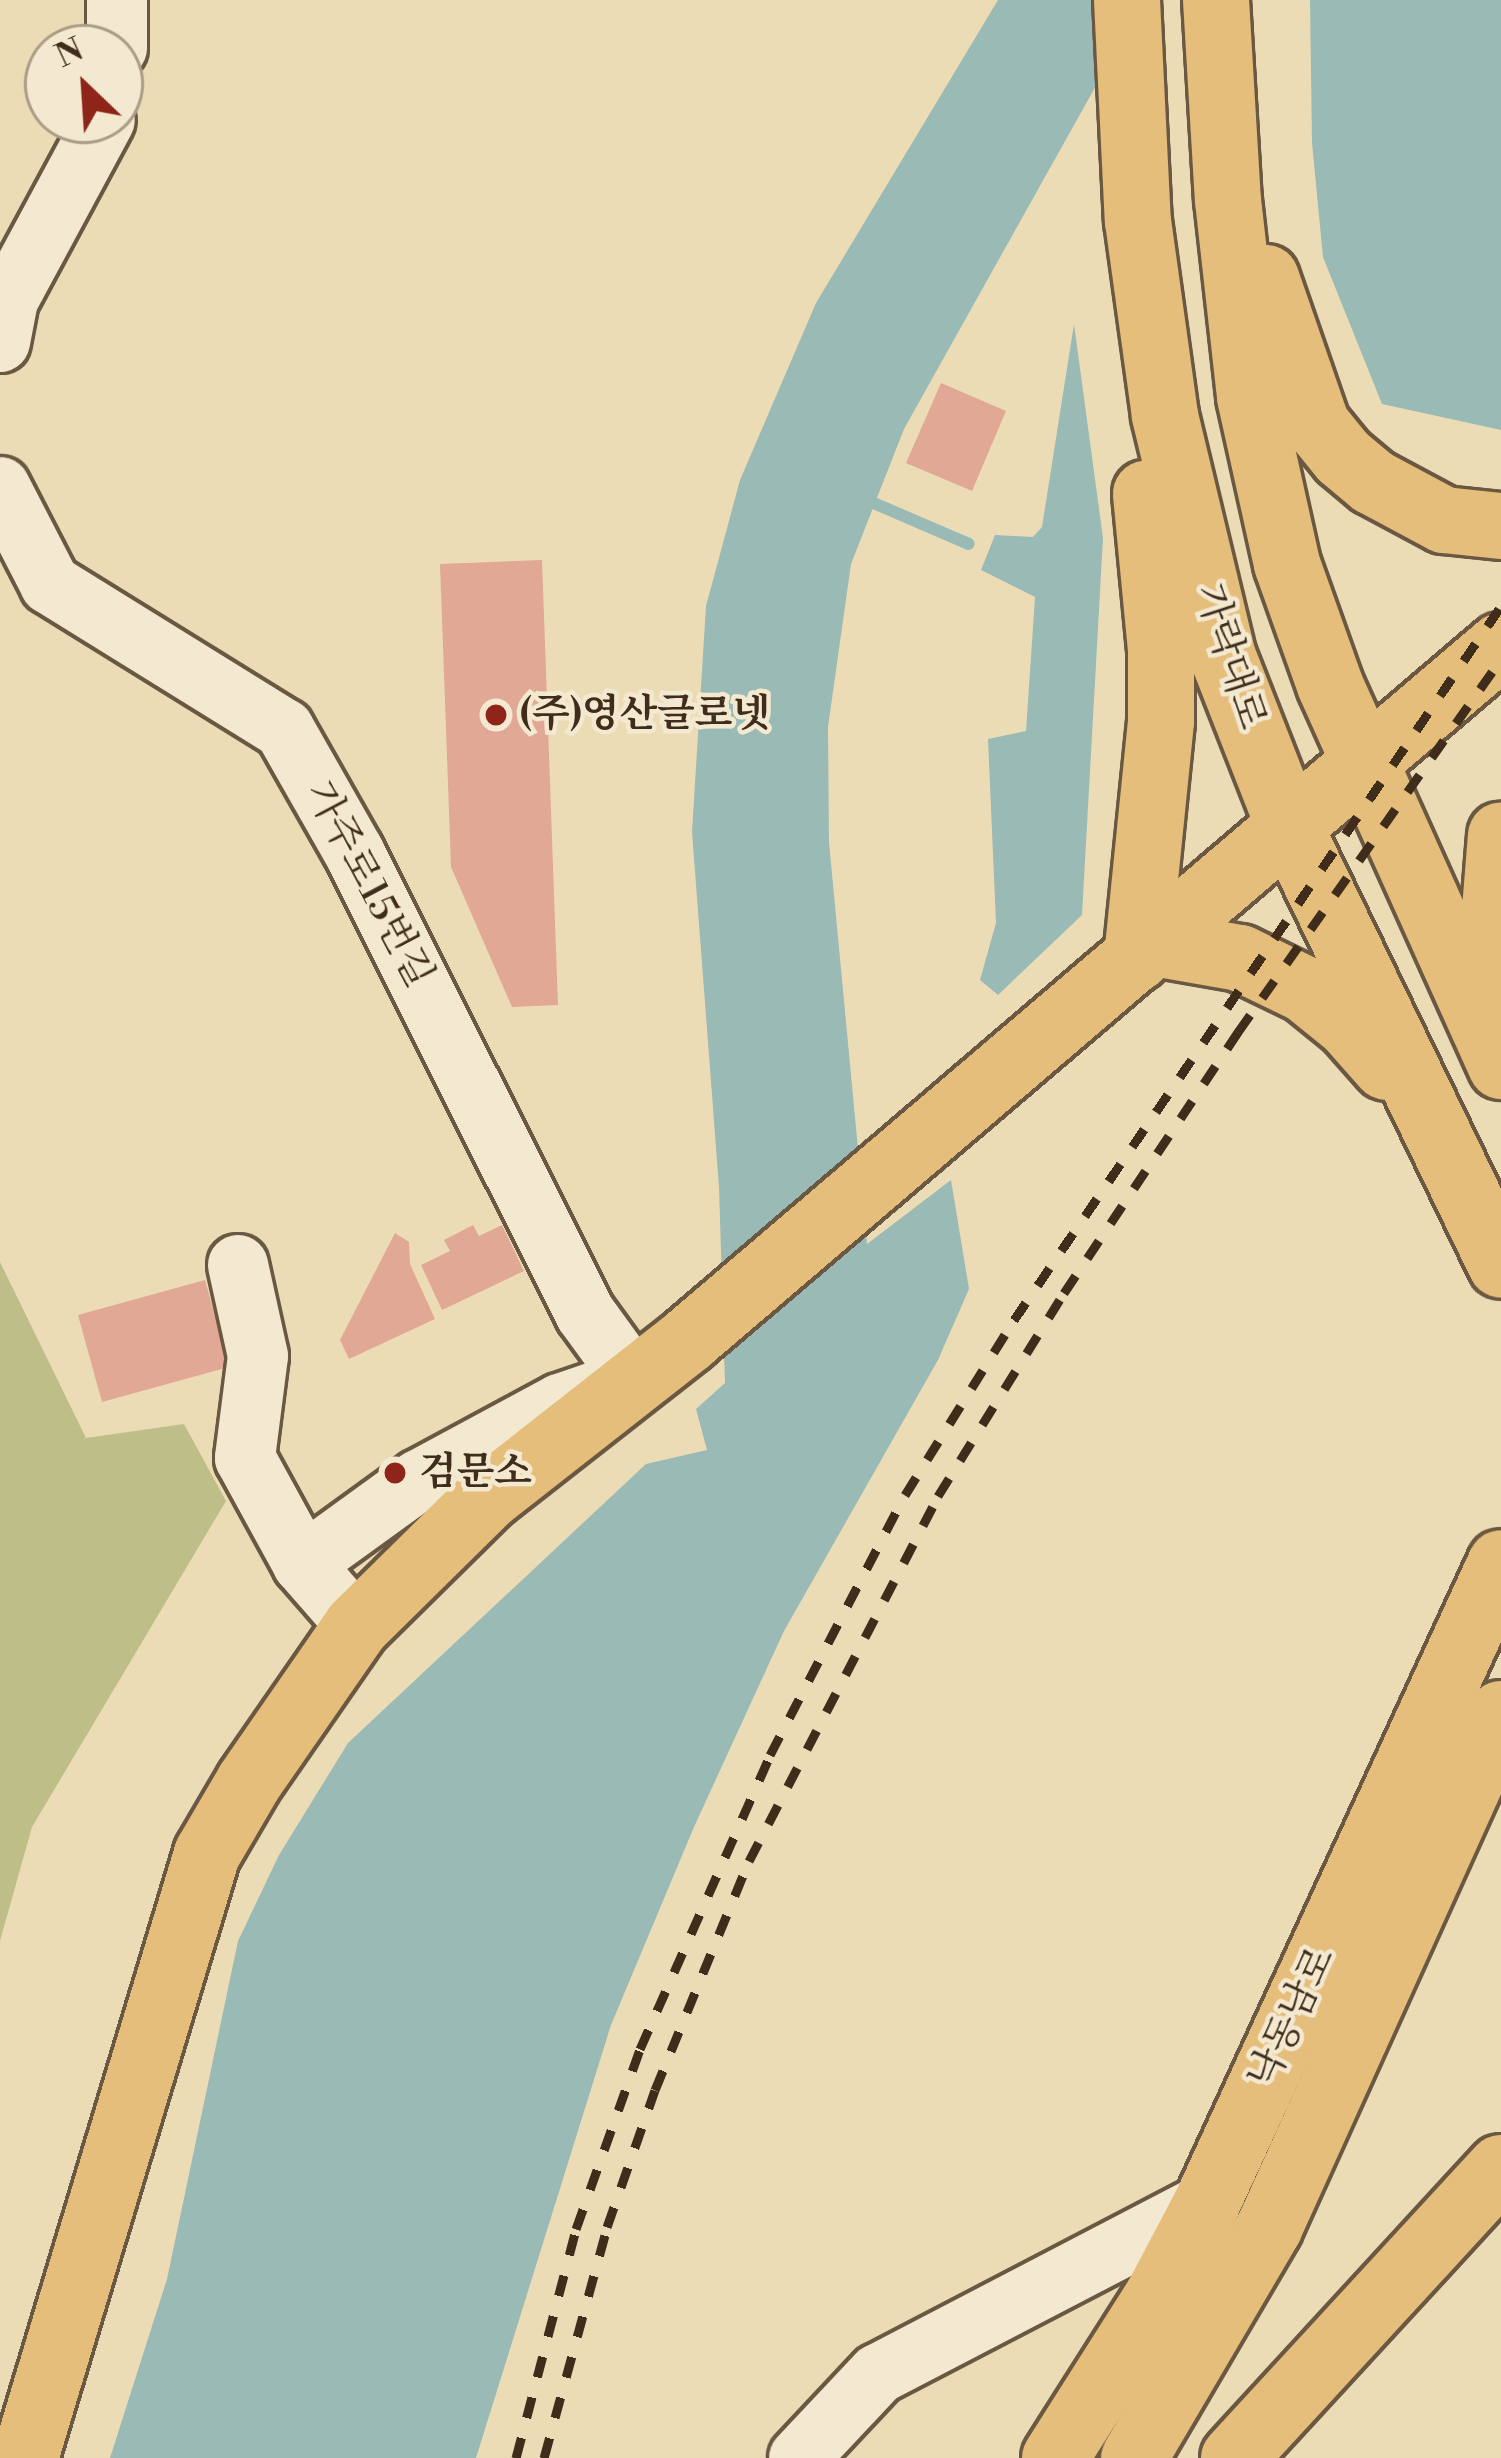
<!DOCTYPE html>
<html>
<head>
<meta charset="utf-8">
<style>
	body { margin:0 }
	#map { position:relative; width:1501px; height:2458px; overflow:hidden; background:#ecdcb6; font-family:"Libre Bodoni","Noto Serif KR",serif }
	div>[style] { position:absolute }
	[style*='--x'] { left:calc(var(--x)*1px); top:calc(var(--y)*1px); width:calc(var(--w)*1px); rotate:calc(var(--a)*1deg) }
	.green>* { inset:0; background:#bebe89 }
	.water>* { inset:0; background:#9abab5 }
	.stream>* { height:12px; margin:-6px; padding:0 6px; transform-origin:6px; border-radius:6px; background:#9abab5 }
	.building>* { inset:0; background:#e1a895 }
	.roads { filter:drop-shadow(3px 0 #6a5842) drop-shadow(-3px 0 #6a5842) drop-shadow(0 3px #6a5842) drop-shadow(0 -3px #6a5842) }
	.minor>* { height:60px; margin:-30px; padding:0 30px; transform-origin:30px; border-radius:30px; background:#f3e8d0 }
	.major>* { height:66px; margin:-33px; padding:0 33px; transform-origin:33px; border-radius:33px; background:#e6be7b }
	.rail>* { height:9px; margin-top:-4.5px; transform-origin:0; background:repeating-linear-gradient(90deg,#3f2c1b 0 21px,transparent 0 42px) }
	.dots>* { width:33px; height:33px; translate:-50% -50%; box-sizing:border-box; border:6px solid #f3e8d0; border-radius:50% }
	span { translate:-50% -50%; white-space:nowrap; text-align:center; line-height:1.15; -webkit-text-stroke:9px #f3e8d0; paint-order:stroke }
	.street-label { font-size:39px; color:#3f2c1b }
	.poi-label { font-size:39px; color:#3f2c1b; font-weight:700 }
	.left { translate:0 -50%; text-align:left }
	.north { position:absolute; left:24px; top:24px; width:120px; height:120px; box-sizing:border-box; background:#f3e8d0; border:3px solid #ab9d88; border-radius:50%; rotate:335deg; font-size:33px; font-weight:700; line-height:48px; text-align:center; color:#3f2c1b }
	.north::after { content:''; display:block; margin:auto; width:42px; height:54px; background:#8f2418; clip-path:polygon(50% 0,100% 100%,50% 72%,0 100%) }
</style>
</head>
<body>
<div id="map">
	<div class="green">
		<i style="clip-path:polygon(0 1262px,86px 1438px,184px 1424px,226px 1501px,32px 1827px,0 1941px)"></i>
	</div>
	<div class="water">
		<i style="clip-path:polygon(998px 0,1144px 0,904px 429px,851px 564px,828px 727px,829px 842px,867px 1244px,951px 1180px,969px 1289px,938px 1360px,784px 1631px,694px 1827px,611px 2025px,476px 2458px,110px 2458px,167px 2279px,238px 1941px,279px 1855px,348px 1743px,646px 1464px,707px 1450px,696px 1409px,725px 1383px,719px 1187px,692px 832px,706px 606px,740px 480px,816px 303px)"></i>
		<i style="clip-path:polygon(1310px 0,1501px 0,1501px 430px,1382px 404px,1323px 257px,1312px 143px)"></i>
		<i style="clip-path:polygon(1074px 324px,1103px 538px,1082px 915px,998px 995px,980px 980px,996px 923px,988px 739px,1026px 731px,1035px 597px,981px 570px,995px 535px,1033px 537px,1042px 527px)"></i>
	</div>
	<div class="stream">
		<i style="--x:862;--y:498;--w:116;--a:23.3"></i>
	</div>
	<div class="building">
		<i style="clip-path:polygon(941px 383px,1006px 411px,972px 491px,906px 463px)"></i>
		<i style="clip-path:polygon(542px 560px,558px 1005px,512px 1007px,451px 867px,440px 564px)"></i>
		<i style="clip-path:polygon(473px 1225px,479px 1236px,502px 1225px,524px 1271px,442px 1310px,421px 1265px,450px 1251px,444px 1240px)"></i>
		<i style="clip-path:polygon(395px 1233px,409px 1242px,410px 1264px,435px 1319px,349px 1359px,340px 1340px)"></i>
		<i style="clip-path:polygon(205px 1280px,229px 1367px,102px 1402px,78px 1315px)"></i>
	</div>
	<div class="roads">
		<div class="minor">
			<i style="--x:117;--y:48;--w:48;--a:-90"></i>
			<i style="--x:0;--y:342;--w:43;--a:-79.2"></i>
			<i style="--x:8;--y:300;--w:204;--a:-61.7"></i>
			<i style="--x:0;--y:487;--w:109;--a:62.7"></i>
			<i style="--x:50;--y:584;--w:275;--a:31.8"></i>
			<i style="--x:284;--y:729;--w:142;--a:60.4"></i>
			<i style="--x:354;--y:852;--w:516;--a:63.39"></i>
			<i style="--x:585;--y:1313;--w:82;--a:54"></i>
			<i style="--x:633;--y:1379;--w:77;--a:161.1"></i>
			<i style="--x:560;--y:1404;--w:160;--a:151.7"></i>
			<i style="--x:419;--y:1480;--w:143;--a:144.1"></i>
			<i style="--x:238;--y:1265;--w:93;--a:77.6"></i>
			<i style="--x:258;--y:1356;--w:103;--a:97.3"></i>
			<i style="--x:245;--y:1458;--w:121;--a:61.3"></i>
			<i style="--x:303;--y:1564;--w:82;--a:48.9"></i>
			<i style="--x:799;--y:2458;--w:115;--a:-46.8"></i>
			<i style="--x:878;--y:2374;--w:371;--a:-27.5"></i>
		</div>
		<div class="major">
			<i style="--x:1127;--y:0;--w:221;--a:87.2"></i>
			<i style="--x:1138;--y:221;--w:197;--a:82.1"></i>
			<i style="--x:1165;--y:416;--w:248;--a:76.5"></i>
			<i style="--x:1223;--y:657;--w:184;--a:68.6"></i>
			<i style="--x:1290;--y:828;--w:485;--a:64.2"></i>
			<i style="--x:1216;--y:0;--w:200;--a:86.6"></i>
			<i style="--x:1228;--y:200;--w:198;--a:83.6"></i>
			<i style="--x:1250;--y:397;--w:171;--a:77.5"></i>
			<i style="--x:1287;--y:564;--w:128;--a:70.4"></i>
			<i style="--x:1330;--y:685;--w:418;--a:65.8"></i>
			<i style="--x:1266;--y:278;--w:156;--a:70.9"></i>
			<i style="--x:1317;--y:425;--w:41;--a:50.9"></i>
			<i style="--x:1343;--y:457;--w:39;--a:40"></i>
			<i style="--x:1373;--y:482;--w:81;--a:28.2"></i>
			<i style="--x:1444;--y:520;--w:57;--a:6"></i>
			<i style="--x:1154;--y:943;--w:87;--a:9.9"></i>
			<i style="--x:1240;--y:958;--w:73;--a:25.9"></i>
			<i style="--x:1306;--y:990;--w:54;--a:39"></i>
			<i style="--x:1348;--y:1024;--w:57;--a:48.5"></i>
			<i style="--x:1137;--y:958;--w:238;--a:-84.2"></i>
			<i style="--x:1161;--y:721;--w:71;--a:-90"></i>
			<i style="--x:1161;--y:650;--w:157;--a:-95.5"></i>
			<i style="--x:1498;--y:1023;--w:52;--a:-98.9"></i>
			<i style="--x:1490;--y:972;--w:137;--a:-85.4"></i>
			<i style="--x:25;--y:2458;--w:631;--a:-73.23"></i>
			<i style="--x:207;--y:1854;--w:83;--a:-59.7"></i>
			<i style="--x:249;--y:1782;--w:190;--a:-55.3"></i>
			<i style="--x:357;--y:1626;--w:184;--a:-44.6"></i>
			<i style="--x:488;--y:1497;--w:254;--a:-38.1"></i>
			<i style="--x:688;--y:1340;--w:1069;--a:-40.49"></i>
			<i style="--x:1055;--y:2458;--w:192;--a:-57.6"></i>
			<i style="--x:1158;--y:2296;--w:105;--a:-62.2"></i>
			<i style="--x:1207;--y:2203;--w:704;--a:-65.33"></i>
			<i style="--x:1134;--y:2458;--w:267;--a:-59.6"></i>
			<i style="--x:1269;--y:2228;--w:564;--a:-65.71"></i>
			<i style="--x:1234;--y:2458;--w:394;--a:-47.4"></i>
		</div>
	</div>
	<div class="rail">
		<i style="--x:516;--y:2458;--w:237;--a:-75.3"></i>
		<i style="--x:576;--y:2229;--w:191;--a:-70.4"></i>
		<i style="--x:640;--y:2049;--w:321;--a:-66.1"></i>
		<i style="--x:770;--y:1755;--w:293;--a:-62.6"></i>
		<i style="--x:905;--y:1495;--w:206;--a:-58.1"></i>
		<i style="--x:1014;--y:1320;--w:864;--a:-55.7"></i>
		<i style="--x:544;--y:2458;--w:239;--a:-74.7"></i>
		<i style="--x:607;--y:2227;--w:145;--a:-70.7"></i>
		<i style="--x:655;--y:2090;--w:248;--a:-67.7"></i>
		<i style="--x:749;--y:1861;--w:411;--a:-62.6"></i>
		<i style="--x:938;--y:1496;--w:239;--a:-58.2"></i>
		<i style="--x:1064;--y:1293;--w:314;--a:-56.3"></i>
		<i style="--x:1238;--y:1032;--w:456;--a:-54.8"></i>
	</div>
	<div class="dots">
		<i style="left:496px;top:715px;background:#8f2418"></i>
		<i style="left:395px;top:1473px;background:#8f2418"></i>
	</div>
	<div class="street-label">
		<span style="left:1229px;top:657px;rotate:72deg">가락대로</span>
		<span style="left:368px;top:885px;rotate:62deg">가주로15번길</span>
		<span style="left:1293px;top:2018px;rotate:-65deg">낙동남로</span>
	</div>
	<div class="poi-label">
		<span class="left" style="left:520px;top:715px">(주)영산글로넷</span>
		<span class="left" style="left:419px;top:1473px">검문소</span>
	</div>
	<div class="north">N</div>
</div>
</body>
</html>
